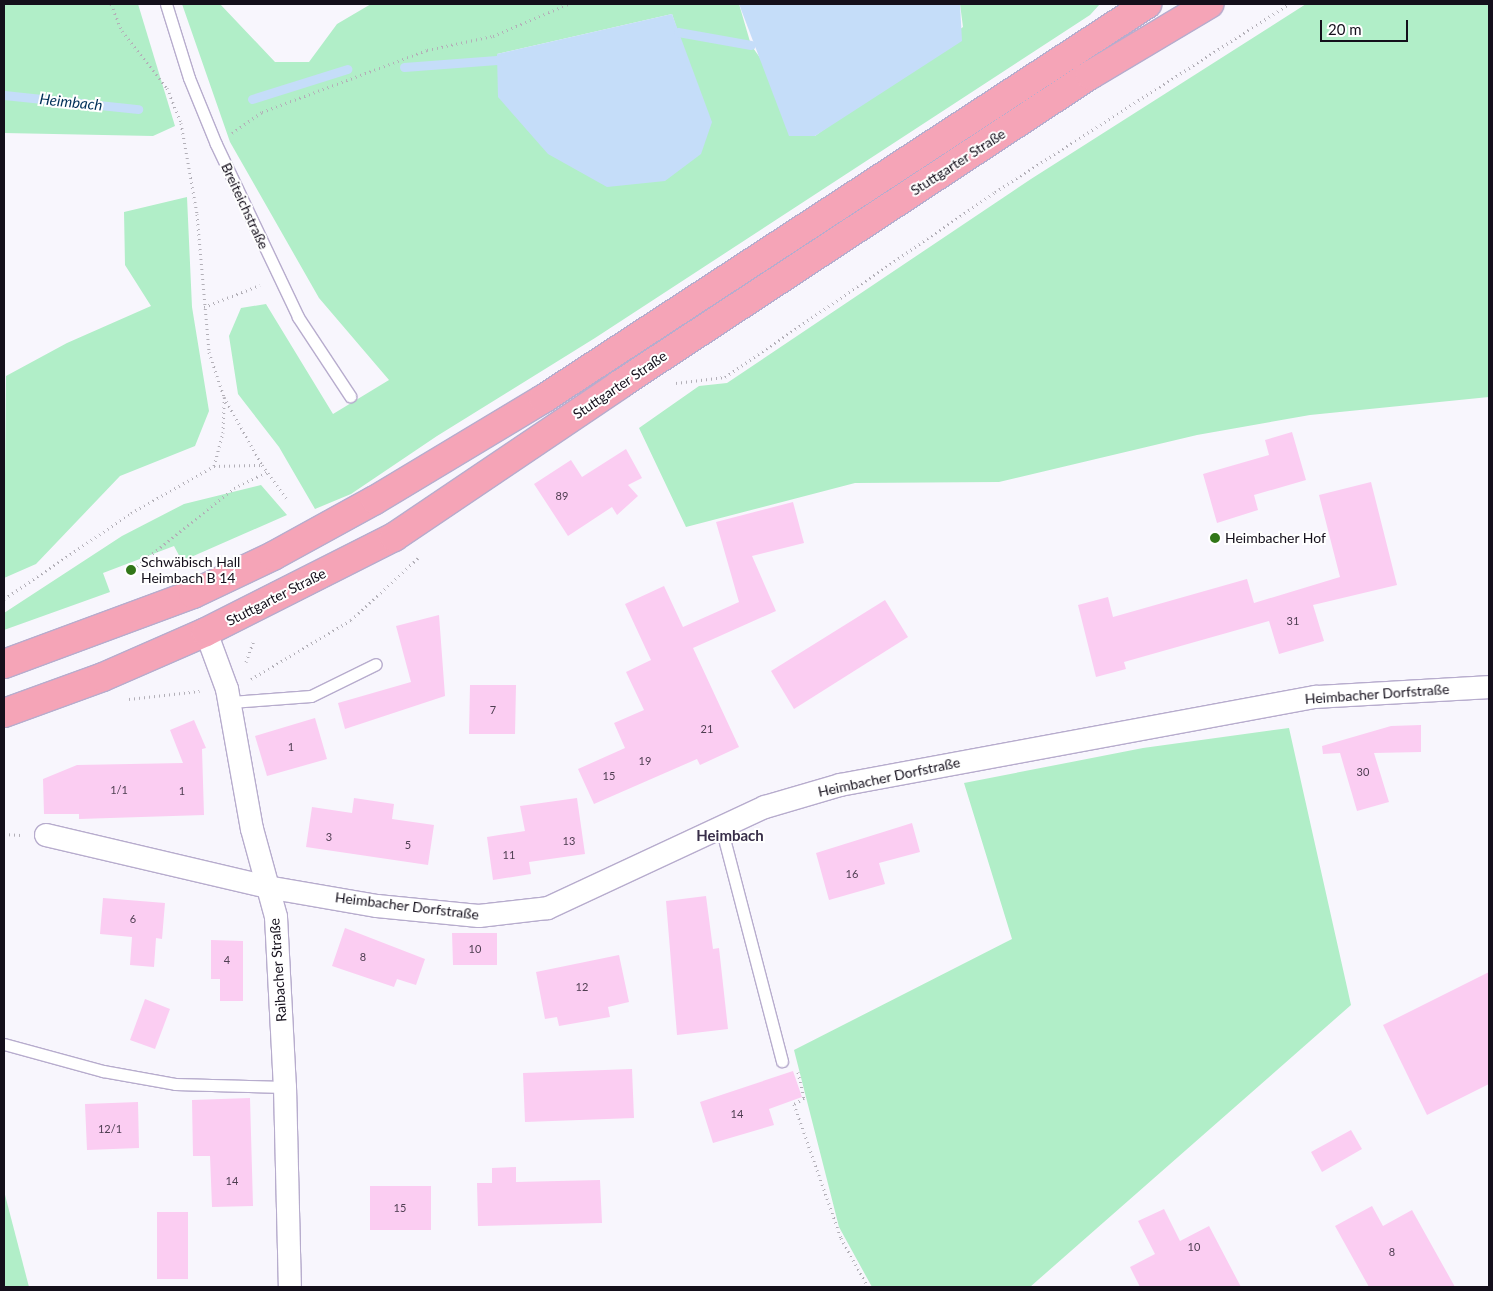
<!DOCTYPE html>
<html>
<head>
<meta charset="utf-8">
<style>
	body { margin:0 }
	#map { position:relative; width:1493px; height:1291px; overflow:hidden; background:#f8f6fd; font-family:Lato,sans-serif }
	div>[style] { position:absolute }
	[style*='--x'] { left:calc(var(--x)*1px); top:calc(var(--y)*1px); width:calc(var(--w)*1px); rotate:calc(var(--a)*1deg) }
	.green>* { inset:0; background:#b1eec8 }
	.water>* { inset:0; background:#c5ddf9 }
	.stream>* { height:9px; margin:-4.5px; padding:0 4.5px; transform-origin:4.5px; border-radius:4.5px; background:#c5ddf9 }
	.building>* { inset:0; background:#fbcdf2 }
	.path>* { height:3px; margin-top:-1.5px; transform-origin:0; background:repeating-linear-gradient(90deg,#b3b0b8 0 1px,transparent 0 5px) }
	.roads { filter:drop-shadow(1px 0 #b7accd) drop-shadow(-1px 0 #b7accd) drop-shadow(0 1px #b7accd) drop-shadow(0 -1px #b7accd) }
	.lane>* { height:11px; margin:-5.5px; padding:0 5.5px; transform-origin:5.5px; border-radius:5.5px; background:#fff }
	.street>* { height:22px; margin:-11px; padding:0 11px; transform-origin:11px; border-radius:11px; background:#fff }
	.primary>* { height:28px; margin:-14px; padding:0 14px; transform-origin:14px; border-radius:14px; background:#f5a4b7 }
	.dots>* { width:14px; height:14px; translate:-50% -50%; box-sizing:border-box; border:2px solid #fff; border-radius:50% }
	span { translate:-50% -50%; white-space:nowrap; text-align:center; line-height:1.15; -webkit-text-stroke:4px #fff; paint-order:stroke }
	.number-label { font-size:11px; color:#4e3e51 }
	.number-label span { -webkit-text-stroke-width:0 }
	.street-label { font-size:14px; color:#140f1b }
	.poi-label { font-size:14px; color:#140f1b }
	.left { translate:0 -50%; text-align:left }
	.water-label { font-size:15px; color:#013059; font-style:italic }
	.neighbourhood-label { font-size:15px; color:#382e49; font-weight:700 }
	.frame { position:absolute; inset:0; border:5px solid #140f1b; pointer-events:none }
	.scale { position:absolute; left:1320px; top:20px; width:88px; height:22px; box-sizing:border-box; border:2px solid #140f1b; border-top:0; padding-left:6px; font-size:15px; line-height:18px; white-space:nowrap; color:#140f1b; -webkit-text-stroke:4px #fff; paint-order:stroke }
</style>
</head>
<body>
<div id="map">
	<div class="green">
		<i style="clip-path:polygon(4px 4px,138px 4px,175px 126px,153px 136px,4px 133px)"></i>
		<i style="clip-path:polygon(evenodd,182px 4px,220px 4px,275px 62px,309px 62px,337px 24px,371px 4px,739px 4px,751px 45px,815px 136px,963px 27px,960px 4px,1100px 4px,1090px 15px,595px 338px,437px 436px,351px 494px,315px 509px,279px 447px,238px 394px,229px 336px,241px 308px,266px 304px,333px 414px,389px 380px,319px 298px,230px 142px,182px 4px,672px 14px,678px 32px,497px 60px,497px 54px,672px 14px)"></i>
		<i style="clip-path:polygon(1306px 4px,1489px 4px,1489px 397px,1310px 415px,1197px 435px,999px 482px,855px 483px,686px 527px,639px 428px,699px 386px,727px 383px,1031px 179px)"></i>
		<i style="clip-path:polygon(187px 197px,192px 307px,209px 411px,195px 446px,120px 476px,36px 564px,4px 578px,6px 376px,67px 343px,151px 306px,125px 265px,124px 212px)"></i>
		<i style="clip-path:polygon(261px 485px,287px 515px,182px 561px,174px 546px,103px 573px,110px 592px,4px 630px,4px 613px,122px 536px,184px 504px)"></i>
		<i style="clip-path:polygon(1289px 728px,1351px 1005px,1030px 1287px,872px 1287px,839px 1227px,794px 1050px,1012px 939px,964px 783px,1143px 748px)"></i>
		<i style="clip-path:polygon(4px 1191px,29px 1287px,4px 1287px)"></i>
	</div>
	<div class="water">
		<i style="clip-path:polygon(739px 4px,960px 4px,962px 41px,815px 136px,789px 136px)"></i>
		<i style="clip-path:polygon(672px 14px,712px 122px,701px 154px,665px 181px,607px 187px,548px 154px,498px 97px,497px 54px)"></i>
	</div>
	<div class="stream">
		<i style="--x:678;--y:32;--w:74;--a:10.1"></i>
		<i style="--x:404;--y:67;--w:93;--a:-4.3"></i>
		<i style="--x:4;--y:95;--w:135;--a:6"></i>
		<i style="--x:252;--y:99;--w:100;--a:-17.5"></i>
	</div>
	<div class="building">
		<i style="clip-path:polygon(1292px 432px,1306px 480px,1254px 495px,1258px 510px,1217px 523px,1203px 474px,1269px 455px,1265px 440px)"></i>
		<i style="clip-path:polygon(626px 449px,642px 478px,628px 485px,638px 496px,617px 515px,612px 507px,568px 536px,534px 484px,571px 460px,582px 477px)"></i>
		<i style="clip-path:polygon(1371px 482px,1397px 585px,1313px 605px,1324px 641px,1279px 654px,1269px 621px,1124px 662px,1126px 669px,1096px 677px,1078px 605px,1108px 597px,1113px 617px,1247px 579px,1254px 603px,1340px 577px,1319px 495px)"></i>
		<i style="clip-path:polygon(793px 502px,804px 543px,752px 556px,776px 611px,693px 648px,739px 747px,700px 765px,697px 759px,594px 804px,578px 769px,625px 748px,614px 723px,644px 710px,626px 672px,651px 660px,625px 604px,664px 586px,683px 627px,739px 602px,716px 522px)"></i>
		<i style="clip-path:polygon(885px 600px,908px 637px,794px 709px,771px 671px)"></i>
		<i style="clip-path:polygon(439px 615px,445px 696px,345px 729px,338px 703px,411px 682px,396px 626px)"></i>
		<i style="clip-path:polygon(470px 685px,516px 685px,515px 734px,469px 734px)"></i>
		<i style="clip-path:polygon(315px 718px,327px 759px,267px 776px,255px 736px)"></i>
		<i style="clip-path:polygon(194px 720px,206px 748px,202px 749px,204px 815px,79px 819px,79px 814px,44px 814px,43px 779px,77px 765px,183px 763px,170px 730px)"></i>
		<i style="clip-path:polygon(1421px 725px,1421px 752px,1374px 753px,1389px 802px,1357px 811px,1340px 753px,1323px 754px,1322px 746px,1391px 726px)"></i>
		<i style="clip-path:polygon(354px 798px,394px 804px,392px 819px,434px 825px,428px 865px,306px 847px,312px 807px,352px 813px)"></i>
		<i style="clip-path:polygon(577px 798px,585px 854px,529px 862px,531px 874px,493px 880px,487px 837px,525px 831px,520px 806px)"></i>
		<i style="clip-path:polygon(912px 823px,920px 852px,879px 863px,885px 884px,829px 900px,816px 853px)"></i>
		<i style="clip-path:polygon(706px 896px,713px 949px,719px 948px,728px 1029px,677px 1035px,666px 901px)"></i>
		<i style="clip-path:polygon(103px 898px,165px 903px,162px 939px,156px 938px,154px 967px,130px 965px,132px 937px,100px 934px)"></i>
		<i style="clip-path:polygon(345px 928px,425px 959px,416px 985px,397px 979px,394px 987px,332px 966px)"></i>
		<i style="clip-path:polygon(452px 933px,497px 933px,497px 965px,453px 965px)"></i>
		<i style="clip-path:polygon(211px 940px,243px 941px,243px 1001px,220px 1001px,220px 979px,211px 979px)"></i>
		<i style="clip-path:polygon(619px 955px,629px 1002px,608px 1007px,610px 1017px,559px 1026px,557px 1017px,545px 1019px,536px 972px)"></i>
		<i style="clip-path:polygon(1489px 972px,1489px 1084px,1427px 1115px,1383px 1025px)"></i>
		<i style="clip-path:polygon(145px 999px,170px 1009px,155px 1049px,130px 1040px)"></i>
		<i style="clip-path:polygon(632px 1069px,634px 1118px,525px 1122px,523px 1073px)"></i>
		<i style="clip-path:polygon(793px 1071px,802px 1097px,769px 1109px,774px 1125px,713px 1143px,700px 1102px)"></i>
		<i style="clip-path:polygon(250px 1098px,253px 1206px,212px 1207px,210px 1156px,193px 1156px,192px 1100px)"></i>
		<i style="clip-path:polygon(138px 1102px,139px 1148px,87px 1150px,85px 1104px)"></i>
		<i style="clip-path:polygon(1351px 1130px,1362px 1149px,1322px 1172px,1311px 1152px)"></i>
		<i style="clip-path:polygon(516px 1167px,516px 1182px,600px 1180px,602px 1223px,478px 1226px,477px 1183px,492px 1183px,492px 1168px)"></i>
		<i style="clip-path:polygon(370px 1186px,431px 1186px,431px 1230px,370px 1230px)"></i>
		<i style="clip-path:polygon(1372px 1206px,1383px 1226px,1412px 1210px,1455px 1287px,1369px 1287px,1335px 1226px)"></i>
		<i style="clip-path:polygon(1164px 1209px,1180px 1241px,1209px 1226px,1241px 1287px,1140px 1287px,1130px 1267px,1155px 1254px,1138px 1221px)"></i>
		<i style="clip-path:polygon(157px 1212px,188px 1212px,188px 1279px,157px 1279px)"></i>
	</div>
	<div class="path">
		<i style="--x:111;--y:4;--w:29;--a:68"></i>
		<i style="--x:122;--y:31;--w:73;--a:51.7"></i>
		<i style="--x:167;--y:88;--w:38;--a:68"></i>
		<i style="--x:181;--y:123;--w:92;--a:80"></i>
		<i style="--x:197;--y:214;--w:139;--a:85"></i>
		<i style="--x:209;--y:352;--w:47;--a:71.6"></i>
		<i style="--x:224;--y:397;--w:78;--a:60.8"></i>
		<i style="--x:262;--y:465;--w:41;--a:54"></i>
		<i style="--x:232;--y:133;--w:37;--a:-35"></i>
		<i style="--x:262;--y:112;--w:176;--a:-20.6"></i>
		<i style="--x:427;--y:50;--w:67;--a:-12"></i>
		<i style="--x:493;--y:36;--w:82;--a:-23.1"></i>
		<i style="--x:204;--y:307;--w:60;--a:-21.4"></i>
		<i style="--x:676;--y:383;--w:49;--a:-7"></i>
		<i style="--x:725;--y:377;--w:327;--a:-34.4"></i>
		<i style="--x:995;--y:192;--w:349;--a:-32.6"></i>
		<i style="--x:214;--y:466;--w:34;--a:-75"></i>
		<i style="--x:223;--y:433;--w:36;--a:-88"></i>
		<i style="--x:137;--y:566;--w:124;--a:-38.8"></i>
		<i style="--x:234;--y:488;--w:37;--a:-26"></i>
		<i style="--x:4;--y:599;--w:153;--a:-34.1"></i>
		<i style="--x:131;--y:513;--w:95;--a:-29.5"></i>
		<i style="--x:214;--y:466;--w:48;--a:-1.2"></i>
		<i style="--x:246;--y:662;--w:23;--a:-70"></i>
		<i style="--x:251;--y:679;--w:116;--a:-30.5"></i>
		<i style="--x:351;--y:620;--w:93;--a:-42.8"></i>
		<i style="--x:129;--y:699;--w:71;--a:-6.4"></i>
		<i style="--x:4;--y:834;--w:17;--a:3"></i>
		<i style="--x:798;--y:1072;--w:27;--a:77"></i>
		<i style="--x:804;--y:1098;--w:12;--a:149"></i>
		<i style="--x:794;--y:1104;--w:142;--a:70.7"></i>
		<i style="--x:841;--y:1238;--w:56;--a:61.1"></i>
	</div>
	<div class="roads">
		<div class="lane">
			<i style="--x:166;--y:4;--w:77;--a:72.7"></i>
			<i style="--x:189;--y:78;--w:71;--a:67.8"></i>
			<i style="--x:216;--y:144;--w:191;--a:64.6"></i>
			<i style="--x:298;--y:317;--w:95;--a:56.6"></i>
			<i style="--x:231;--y:702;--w:80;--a:-4.3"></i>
			<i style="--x:311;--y:696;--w:72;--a:-26.2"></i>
			<i style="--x:721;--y:827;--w:242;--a:75.4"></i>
			<i style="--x:4;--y:1044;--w:103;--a:15.3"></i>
			<i style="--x:103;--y:1071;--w:73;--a:10.2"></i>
			<i style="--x:175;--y:1084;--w:110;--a:1.6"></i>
		</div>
		<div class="street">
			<i style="--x:206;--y:632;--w:61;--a:69.8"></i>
			<i style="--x:227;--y:689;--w:142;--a:79.9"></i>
			<i style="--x:252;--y:829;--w:91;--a:74.7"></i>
			<i style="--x:276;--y:917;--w:170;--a:87"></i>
			<i style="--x:285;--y:1087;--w:200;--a:88.6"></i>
			<i style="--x:46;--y:835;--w:227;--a:13.2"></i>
			<i style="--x:267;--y:887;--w:112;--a:9.8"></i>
			<i style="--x:377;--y:906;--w:102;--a:5.6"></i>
			<i style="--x:479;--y:916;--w:69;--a:-6.6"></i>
			<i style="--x:548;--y:908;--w:239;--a:-25"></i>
			<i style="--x:765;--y:807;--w:78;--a:-16.3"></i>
			<i style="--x:840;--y:785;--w:484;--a:-10.5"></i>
			<i style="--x:1316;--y:697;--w:173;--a:-3.3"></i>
		</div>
		<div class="primary">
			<i style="--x:4;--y:664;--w:202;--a:-20.3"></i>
			<i style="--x:193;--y:594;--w:89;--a:-25.4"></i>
			<i style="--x:273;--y:556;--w:116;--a:-28.8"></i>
			<i style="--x:375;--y:500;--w:196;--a:-31"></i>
			<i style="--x:543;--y:399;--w:722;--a:-33.18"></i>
			<i style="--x:4;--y:713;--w:105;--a:-20"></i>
			<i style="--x:103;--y:677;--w:112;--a:-23.6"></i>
			<i style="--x:206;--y:632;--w:211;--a:-26.8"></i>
			<i style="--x:394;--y:537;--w:272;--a:-34"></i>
			<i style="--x:619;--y:385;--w:564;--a:-33.35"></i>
			<i style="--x:1090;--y:75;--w:139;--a:-30.8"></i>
		</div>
	</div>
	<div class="dots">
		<i style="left:1215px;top:538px;background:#317618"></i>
		<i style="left:131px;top:570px;background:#317618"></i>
	</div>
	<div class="number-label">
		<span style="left:562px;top:496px">89</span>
		<span style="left:1293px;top:621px">31</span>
		<span style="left:493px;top:710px">7</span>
		<span style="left:707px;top:729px">21</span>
		<span style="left:291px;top:747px">1</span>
		<span style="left:645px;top:761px">19</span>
		<span style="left:1363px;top:772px">30</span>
		<span style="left:609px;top:776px">15</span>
		<span style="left:119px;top:790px">1/1</span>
		<span style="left:182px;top:791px">1</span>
		<span style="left:329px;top:837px">3</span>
		<span style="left:569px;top:841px">13</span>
		<span style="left:408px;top:845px">5</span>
		<span style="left:509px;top:855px">11</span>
		<span style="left:852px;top:874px">16</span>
		<span style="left:133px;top:919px">6</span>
		<span style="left:475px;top:949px">10</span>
		<span style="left:363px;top:957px">8</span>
		<span style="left:227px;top:960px">4</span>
		<span style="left:582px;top:987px">12</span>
		<span style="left:737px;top:1114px">14</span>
		<span style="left:110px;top:1129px">12/1</span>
		<span style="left:232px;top:1181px">14</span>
		<span style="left:400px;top:1208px">15</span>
		<span style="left:1194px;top:1247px">10</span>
		<span style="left:1392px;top:1252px">8</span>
	</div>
	<div class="street-label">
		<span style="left:958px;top:162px;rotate:-33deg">Stuttgarter Straße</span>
		<span style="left:245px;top:206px;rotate:65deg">Breiteichstraße</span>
		<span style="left:620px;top:385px;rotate:-34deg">Stuttgarter Straße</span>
		<span style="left:276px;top:597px;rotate:-27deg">Stuttgarter Straße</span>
		<span style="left:1377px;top:694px;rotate:-4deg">Heimbacher Dorfstraße</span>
		<span style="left:889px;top:777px;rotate:-12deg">Heimbacher Dorfstraße</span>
		<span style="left:407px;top:906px;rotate:7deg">Heimbacher Dorfstraße</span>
		<span style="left:278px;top:970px;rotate:-94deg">Raibacher Straße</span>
	</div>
	<div class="poi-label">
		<span class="left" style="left:1225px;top:538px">Heimbacher Hof</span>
		<span class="left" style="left:141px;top:570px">Schwäbisch Hall<br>Heimbach B 14</span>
	</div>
	<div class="water-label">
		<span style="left:71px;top:102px;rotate:6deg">Heimbach</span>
	</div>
	<div class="neighbourhood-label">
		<span style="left:730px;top:836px">Heimbach</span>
	</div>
	<div class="frame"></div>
	<div class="scale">20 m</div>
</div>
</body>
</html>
